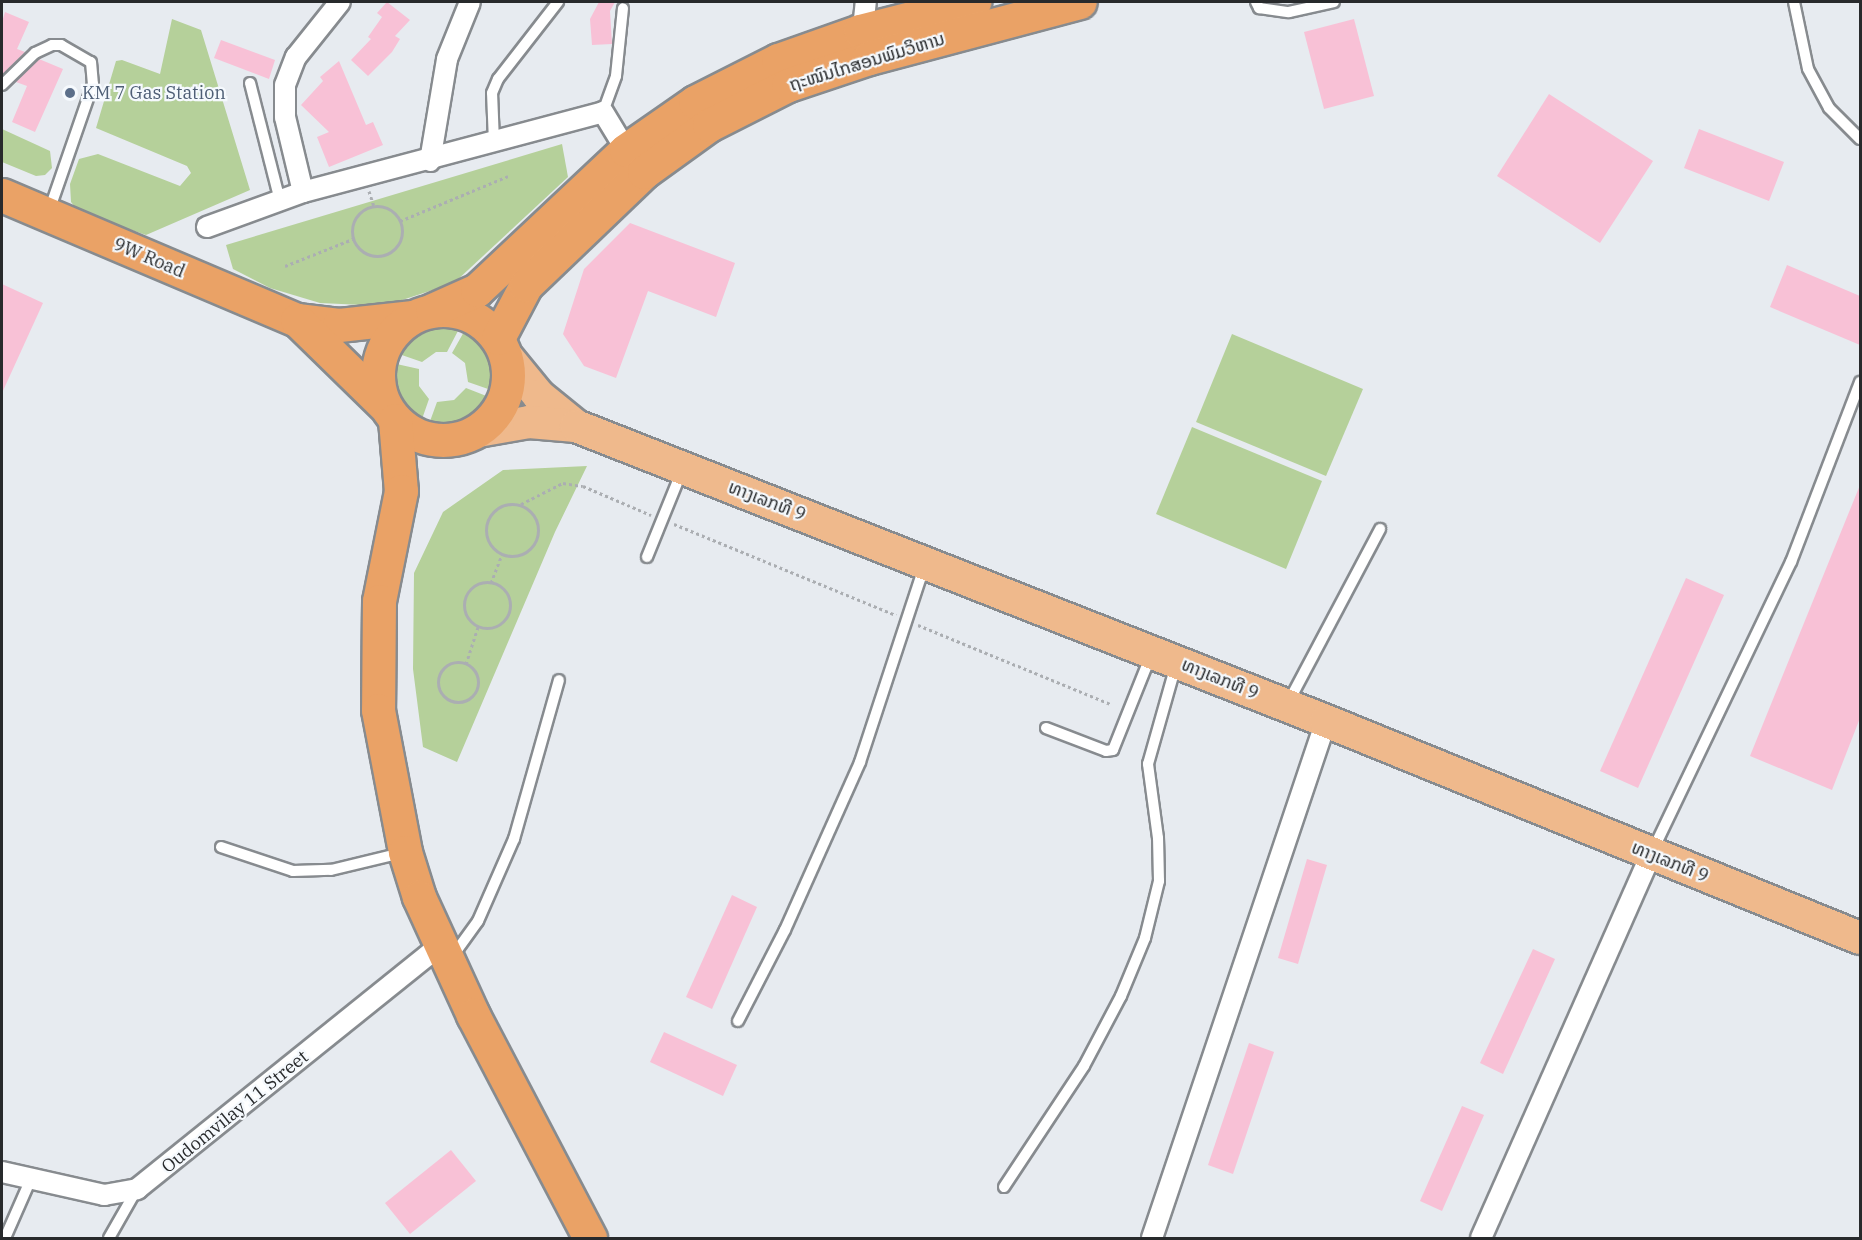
<!DOCTYPE html>
<html>
<head>
<meta charset="utf-8">
<style>
	body { margin:0 }
	#map { position:relative; width:1862px; height:1240px; overflow:hidden; background:#e7ebf0; font-family:"IBM Plex Serif","Noto Sans Lao",serif }
	div>[style] { position:absolute }
	[style*='--x'] { left:calc(var(--x)*1px); top:calc(var(--y)*1px); width:calc(var(--w)*1px); rotate:calc(var(--a)*1deg) }
	.green>* { inset:0; background:#b5d09a }
	.building>* { inset:0; background:#f8c1d6 }
	.path>* { height:3px; margin-top:-1.5px; transform-origin:0; background:repeating-linear-gradient(90deg,#abaeb2 0 3px,transparent 0 6px) }
	.path>.ring { margin:-1.5px; padding:0; box-sizing:content-box; background:none; border:3px solid #abaeb2; border-radius:50% }
	.roads { filter:drop-shadow(2px 0 #878b8f) drop-shadow(-2px 0 #878b8f) drop-shadow(0 2px #878b8f) drop-shadow(0 -2px #878b8f) }
	.service>* { height:10px; margin:-5px; padding:0 5px; transform-origin:5px; border-radius:5px; background:#fff }
	.minor>* { height:20px; margin:-10px; padding:0 10px; transform-origin:10px; border-radius:10px; background:#fff }
	.primary>* { height:32px; margin:-16px; padding:0 16px; transform-origin:16px; border-radius:16px; background:#efb98c }
	.trunk>* { height:33px; margin:-16.5px; padding:0 16.5px; transform-origin:16.5px; border-radius:16.5px; background:#eaa266 }
	.trunk>.ring { margin:-16.5px; padding:0; box-sizing:content-box; background:none; border:33px solid #eaa266; border-radius:50% }
	.dots>* { width:16px; height:16px; translate:-50% -50%; box-sizing:border-box; border:3px solid #f5f9fd; border-radius:50% }
	span { translate:-50% -50%; white-space:nowrap; text-align:center; line-height:1.15; -webkit-text-stroke:4.5px #f5f9fd; paint-order:stroke }
	.street-label { font-size:18px; color:#282a2c }
	.service-label { font-size:18px; color:#4e5e75 }
	.left { translate:0 -50%; text-align:left }
	.frame { position:absolute; inset:0; border:3px solid #282a2c; pointer-events:none }
</style>
</head>
<body>
<div id="map">
	<div class="green">
		<i style="clip-path:polygon(172px 19px,201px 30px,250px 190px,146px 235px,79px 212px,71px 202px,70px 184px,79px 159px,98px 154px,180px 186px,191px 173px,187px 166px,96px 128px,116px 61px,122px 60px,160px 74px)"></i>
		<i style="clip-path:polygon(2px 129px,50px 151px,52px 168px,45px 175px,36px 176px,2px 162px)"></i>
		<i style="clip-path:polygon(562px 144px,568px 177px,454px 283px,384px 306px,320px 303px,270px 288px,233px 269px,226px 245px)"></i>
		<i style="clip-path:polygon(443px 323px,460px 327px,447px 352px,436px 352px,422px 362px,396px 353px,410px 334px)"></i>
		<i style="clip-path:polygon(465px 330px,486px 349px,492px 364px,491px 390px,468px 382px,465px 363px,452px 353px)"></i>
		<i style="clip-path:polygon(1232px 334px,1363px 389px,1326px 476px,1196px 422px)"></i>
		<i style="clip-path:polygon(392px 363px,419px 369px,419px 386px,429px 399px,421px 422px,405px 411px,396px 397px)"></i>
		<i style="clip-path:polygon(466px 388px,489px 397px,480px 411px,451px 426px,429px 424px,437px 402px,454px 400px)"></i>
		<i style="clip-path:polygon(1192px 427px,1322px 481px,1286px 569px,1156px 514px)"></i>
		<i style="clip-path:polygon(587px 466px,555px 532px,457px 762px,423px 747px,413px 669px,414px 573px,443px 512px,503px 470px)"></i>
	</div>
	<div class="building">
		<i style="clip-path:polygon(387px 2px,410px 20px,395px 36px,400px 39px,392px 52px,368px 76px,351px 60px,371px 39px,368px 37px,382px 17px,377px 13px)"></i>
		<i style="clip-path:polygon(599px 2px,615px 2px,610px 11px,612px 44px,592px 45px,590px 19px)"></i>
		<i style="clip-path:polygon(5px 12px,29px 22px,17px 49px,25px 52px,2px 75px,2px 22px)"></i>
		<i style="clip-path:polygon(1354px 19px,1374px 96px,1324px 109px,1304px 32px)"></i>
		<i style="clip-path:polygon(221px 40px,275px 60px,269px 79px,214px 58px)"></i>
		<i style="clip-path:polygon(39px 59px,63px 69px,35px 132px,12px 122px,27px 86px,16px 82px)"></i>
		<i style="clip-path:polygon(339px 61px,366px 125px,373px 122px,383px 145px,329px 167px,317px 137px,329px 132px,301px 105px,323px 81px,320px 77px)"></i>
		<i style="clip-path:polygon(1549px 94px,1653px 161px,1600px 243px,1497px 176px)"></i>
		<i style="clip-path:polygon(1699px 129px,1784px 162px,1769px 201px,1684px 168px)"></i>
		<i style="clip-path:polygon(630px 223px,735px 263px,716px 317px,648px 291px,616px 378px,584px 366px,563px 334px,584px 269px)"></i>
		<i style="clip-path:polygon(1787px 265px,1860px 296px,1860px 345px,1770px 307px)"></i>
		<i style="clip-path:polygon(2px 284px,43px 303px,2px 393px)"></i>
		<i style="clip-path:polygon(1860px 485px,1860px 718px,1832px 790px,1750px 756px)"></i>
		<i style="clip-path:polygon(1686px 578px,1724px 595px,1638px 788px,1600px 771px)"></i>
		<i style="clip-path:polygon(1307px 859px,1327px 865px,1298px 964px,1278px 958px)"></i>
		<i style="clip-path:polygon(732px 895px,757px 907px,712px 1009px,686px 997px)"></i>
		<i style="clip-path:polygon(1533px 949px,1555px 959px,1503px 1074px,1480px 1063px)"></i>
		<i style="clip-path:polygon(664px 1032px,737px 1065px,723px 1096px,650px 1062px)"></i>
		<i style="clip-path:polygon(1249px 1043px,1274px 1052px,1233px 1174px,1208px 1165px)"></i>
		<i style="clip-path:polygon(1462px 1106px,1484px 1115px,1442px 1211px,1420px 1201px)"></i>
		<i style="clip-path:polygon(451px 1150px,476px 1181px,410px 1234px,385px 1203px)"></i>
	</div>
	<div class="path">
		<i style="--x:369;--y:191;--w:16;--a:72"></i>
		<i class="ring" style="left:352px;top:206px;width:47px;height:47px"></i>
		<i style="--x:400;--y:221;--w:117;--a:-22.6"></i>
		<i style="--x:285;--y:266;--w:73;--a:-21.7"></i>
		<i class="ring" style="left:486px;top:504px;width:49px;height:49px"></i>
		<i style="--x:521;--y:504;--w:47;--a:-26.6"></i>
		<i style="--x:563;--y:483;--w:20;--a:9"></i>
		<i style="--x:583;--y:486;--w:74;--a:23.1"></i>
		<i style="--x:674;--y:524;--w:240;--a:22.3"></i>
		<i class="ring" style="left:464px;top:582px;width:43px;height:43px"></i>
		<i style="--x:491;--y:583;--w:30;--a:-69"></i>
		<i style="--x:918;--y:625;--w:209;--a:22.3"></i>
		<i class="ring" style="left:438px;top:662px;width:37px;height:37px"></i>
		<i style="--x:466;--y:664;--w:39;--a:-72"></i>
	</div>
	<div class="roads">
		<div class="service">
			<i style="--x:1256;--y:2;--w:7;--a:63"></i>
			<i style="--x:1259;--y:8;--w:30;--a:8"></i>
			<i style="--x:1289;--y:12;--w:46;--a:-12.5"></i>
			<i style="--x:1794;--y:2;--w:68;--a:78.2"></i>
			<i style="--x:1808;--y:69;--w:44;--a:61.7"></i>
			<i style="--x:1829;--y:108;--w:44;--a:45"></i>
			<i style="--x:250;--y:83;--w:122;--a:75.7"></i>
			<i style="--x:2;--y:85;--w:46;--a:-44.1"></i>
			<i style="--x:35;--y:53;--w:19;--a:-25"></i>
			<i style="--x:52;--y:45;--w:9;--a:0"></i>
			<i style="--x:61;--y:45;--w:34;--a:30"></i>
			<i style="--x:91;--y:62;--w:22;--a:85"></i>
			<i style="--x:93;--y:84;--w:134;--a:109.1"></i>
			<i style="--x:603;--y:112;--w:38;--a:-70"></i>
			<i style="--x:616;--y:76;--w:68;--a:-84.1"></i>
			<i style="--x:494;--y:142;--w:49;--a:-92.3"></i>
			<i style="--x:492;--y:93;--w:15;--a:-67"></i>
			<i style="--x:498;--y:79;--w:98;--a:-52.1"></i>
			<i style="--x:647;--y:557;--w:93;--a:-67.9"></i>
			<i style="--x:1288;--y:703;--w:197;--a:-62.1"></i>
			<i style="--x:1046;--y:728;--w:64;--a:21"></i>
			<i style="--x:1106;--y:751;--w:7;--a:-8"></i>
			<i style="--x:1113;--y:750;--w:102;--a:-68.2"></i>
			<i style="--x:221;--y:847;--w:76;--a:18.4"></i>
			<i style="--x:293;--y:871;--w:38;--a:-2"></i>
			<i style="--x:331;--y:870;--w:73;--a:-13.5"></i>
			<i style="--x:1652;--y:852;--w:322;--a:-64.4"></i>
			<i style="--x:1791;--y:562;--w:193;--a:-69"></i>
			<i style="--x:452;--y:957;--w:44;--a:-54.2"></i>
			<i style="--x:478;--y:921;--w:90;--a:-66.3"></i>
			<i style="--x:514;--y:839;--w:165;--a:-74.2"></i>
			<i style="--x:738;--y:1021;--w:102;--a:-62.7"></i>
			<i style="--x:785;--y:930;--w:184;--a:-65.9"></i>
			<i style="--x:860;--y:762;--w:205;--a:-71.8"></i>
			<i style="--x:1004;--y:1187;--w:145;--a:-56.5"></i>
			<i style="--x:1084;--y:1066;--w:79;--a:-62.1"></i>
			<i style="--x:1121;--y:996;--w:63;--a:-67.5"></i>
			<i style="--x:1145;--y:938;--w:59;--a:-76.2"></i>
			<i style="--x:1159;--y:881;--w:43;--a:-91.3"></i>
			<i style="--x:1158;--y:838;--w:75;--a:-97.7"></i>
			<i style="--x:1148;--y:764;--w:103;--a:-74.2"></i>
			<i style="--x:5;--y:1238;--w:62;--a:-66.3"></i>
			<i style="--x:109;--y:1238;--w:56;--a:-60.3"></i>
		</div>
		<div class="minor">
			<i style="--x:862;--y:38;--w:36;--a:-84"></i>
			<i style="--x:430;--y:161;--w:103;--a:-80.5"></i>
			<i style="--x:447;--y:59;--w:61;--a:-68"></i>
			<i style="--x:303;--y:192;--w:77;--a:-103.5"></i>
			<i style="--x:285;--y:117;--w:32;--a:-90"></i>
			<i style="--x:285;--y:85;--w:30;--a:-69"></i>
			<i style="--x:296;--y:57;--w:70;--a:-51.3"></i>
			<i style="--x:207;--y:227;--w:102;--a:-20"></i>
			<i style="--x:303;--y:192;--w:310;--a:-14.9"></i>
			<i style="--x:603;--y:112;--w:44;--a:58.8"></i>
			<i style="--x:2;--y:1172;--w:105;--a:12.7"></i>
			<i style="--x:104;--y:1195;--w:34;--a:-10"></i>
			<i style="--x:137;--y:1189;--w:390;--a:-38.8"></i>
			<i style="--x:1152;--y:1238;--w:545;--a:-71.4"></i>
			<i style="--x:1481;--y:1238;--w:419;--a:-66.1"></i>
		</div>
		<div class="primary">
			<i style="--x:507;--y:357;--w:50;--a:50.6"></i>
			<i style="--x:539;--y:396;--w:48;--a:39"></i>
			<i style="--x:478;--y:431;--w:52;--a:-10"></i>
			<i style="--x:529;--y:422;--w:47;--a:4.9"></i>
			<i style="--x:576;--y:426;--w:806;--a:21.47"></i>
			<i style="--x:1326;--y:721;--w:576;--a:22.12"></i>
		</div>
		<div class="trunk">
			<i style="--x:2;--y:195;--w:320;--a:23"></i>
			<i style="--x:297;--y:320;--w:42;--a:6.8"></i>
			<i style="--x:339;--y:325;--w:72;--a:-6.3"></i>
			<i class="ring" style="left:378px;top:310px;width:97px;height:97px"></i>
			<i style="--x:432;--y:310;--w:49;--a:-24"></i>
			<i style="--x:477;--y:290;--w:204;--a:-43.2"></i>
			<i style="--x:626;--y:150;--w:84;--a:-34.8"></i>
			<i style="--x:695;--y:102;--w:93;--a:-26.8"></i>
			<i style="--x:778;--y:60;--w:87;--a:-19.5"></i>
			<i style="--x:860;--y:31;--w:118;--a:-14.3"></i>
			<i style="--x:297;--y:320;--w:122;--a:44.3"></i>
			<i style="--x:498;--y:338;--w:60;--a:-62.2"></i>
			<i style="--x:526;--y:285;--w:163;--a:-43.8"></i>
			<i style="--x:644;--y:172;--w:80;--a:-35.9"></i>
			<i style="--x:709;--y:125;--w:89;--a:-26.9"></i>
			<i style="--x:788;--y:85;--w:85;--a:-18.4"></i>
			<i style="--x:869;--y:58;--w:218;--a:-14.9"></i>
			<i style="--x:395;--y:420;--w:71;--a:85.2"></i>
			<i style="--x:401;--y:491;--w:112;--a:101.3"></i>
			<i style="--x:379;--y:601;--w:109;--a:90.5"></i>
			<i style="--x:378;--y:710;--w:145;--a:79.2"></i>
			<i style="--x:405;--y:852;--w:47;--a:72.7"></i>
			<i style="--x:419;--y:897;--w:130;--a:65.4"></i>
			<i style="--x:473;--y:1015;--w:252;--a:62.3"></i>
		</div>
	</div>
	<div class="dots">
		<i style="left:70px;top:93px;background:#5c6f8a"></i>
	</div>
	<div class="street-label">
		<span style="left:867px;top:62px;rotate:-17deg">ຖະໜົນໄກສອນພົມວິຫານ</span>
		<span style="left:149px;top:258px;rotate:23deg">9W Road</span>
		<span style="left:767px;top:501px;rotate:21deg">ທາງເລກທີ 9</span>
		<span style="left:1220px;top:679px;rotate:22deg">ທາງເລກທີ 9</span>
		<span style="left:1670px;top:862px;rotate:22deg">ທາງເລກທີ 9</span>
		<span style="left:235px;top:1112px;rotate:-39deg">Oudomvilay 11 Street</span>
	</div>
	<div class="service-label">
		<span class="left" style="left:82px;top:93px">KM 7 Gas Station</span>
	</div>
	<div class="frame"></div>
</div>
</body>
</html>
